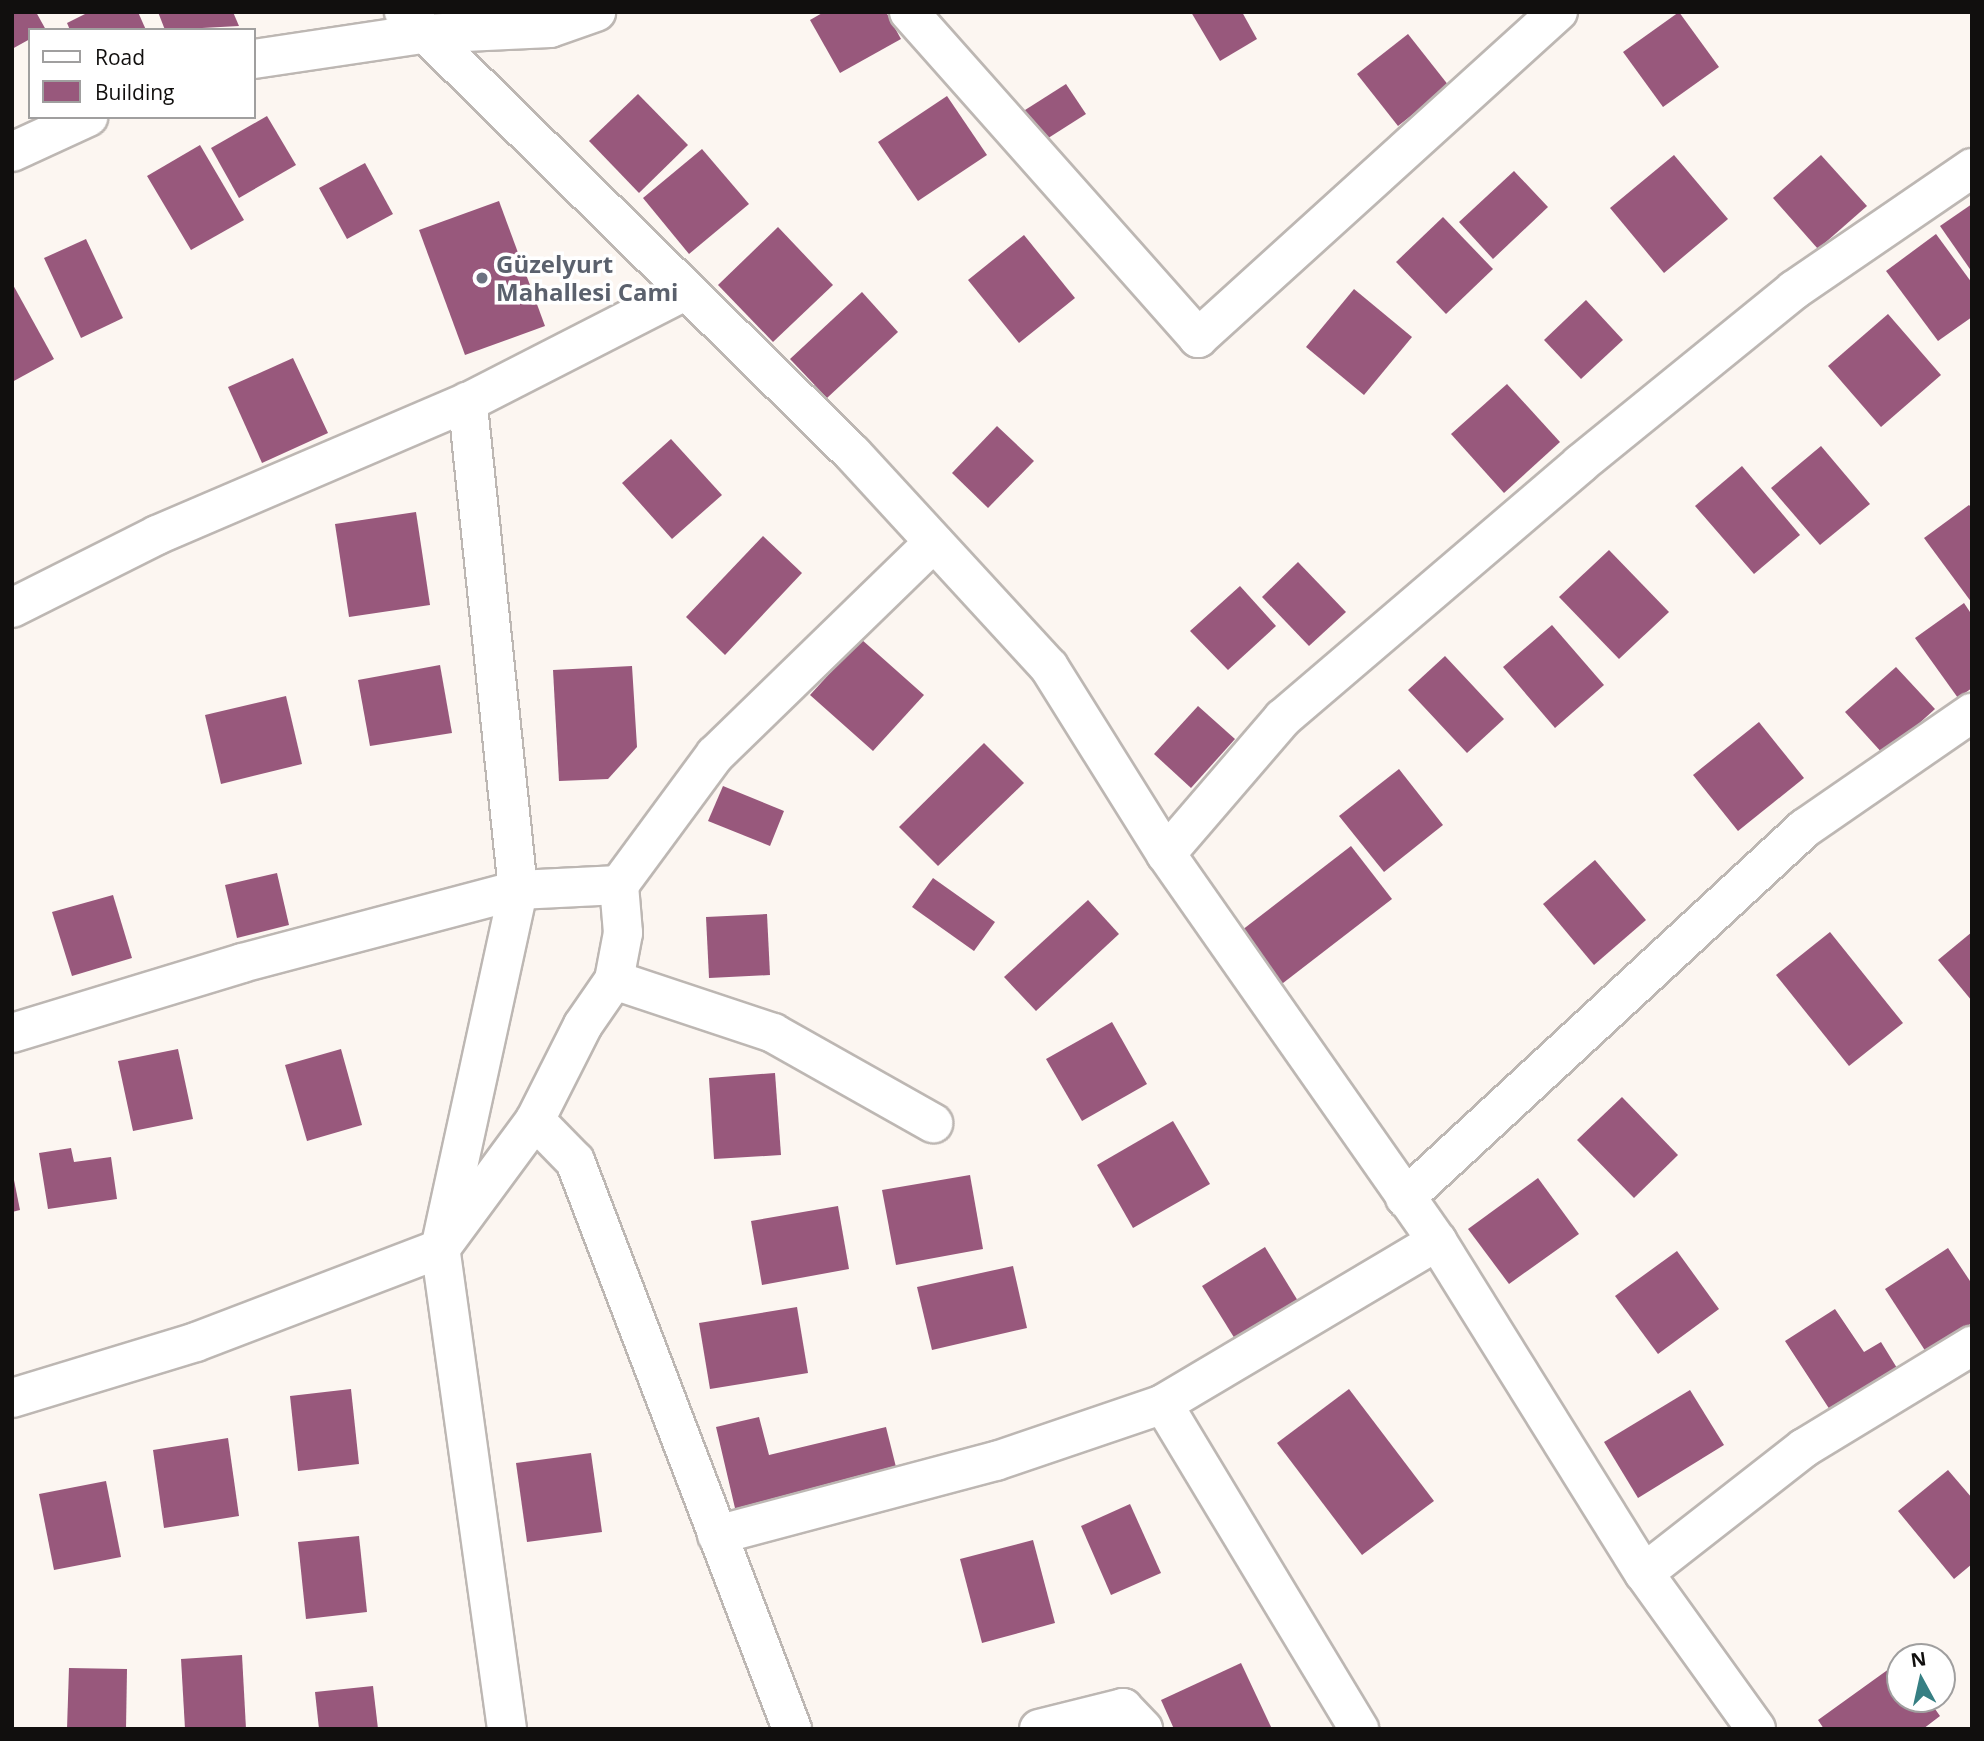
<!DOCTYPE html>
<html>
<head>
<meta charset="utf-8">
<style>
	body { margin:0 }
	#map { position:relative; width:1984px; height:1741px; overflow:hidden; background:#fcf6f1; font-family:"Open Sans",sans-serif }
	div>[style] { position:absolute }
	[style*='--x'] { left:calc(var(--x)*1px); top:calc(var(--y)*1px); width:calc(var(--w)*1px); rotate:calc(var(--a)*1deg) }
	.building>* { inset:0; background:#98587c }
	.roads { filter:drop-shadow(2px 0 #bdb7b3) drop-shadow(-2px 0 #bdb7b3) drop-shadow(0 2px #bdb7b3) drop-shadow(0 -2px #bdb7b3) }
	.minor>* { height:38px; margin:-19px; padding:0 19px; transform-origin:19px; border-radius:19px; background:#fff }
	.dots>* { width:19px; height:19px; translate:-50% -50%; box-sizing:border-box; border:4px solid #fff; border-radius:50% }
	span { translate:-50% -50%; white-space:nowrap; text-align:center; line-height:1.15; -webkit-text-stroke:7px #fff; paint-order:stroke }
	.worship-label { font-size:24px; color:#5b616d; font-weight:700 }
	.left { translate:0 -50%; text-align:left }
	.frame { position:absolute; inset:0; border:14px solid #110f0e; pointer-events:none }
	.legend { position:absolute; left:28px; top:28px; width:228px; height:91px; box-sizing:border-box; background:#fff; border:2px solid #a09f9f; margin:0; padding:9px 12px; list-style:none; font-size:21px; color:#110f0e }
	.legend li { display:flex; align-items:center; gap:14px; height:35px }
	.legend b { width:35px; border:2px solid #a09f9f }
	.north { position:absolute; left:1886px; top:1643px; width:70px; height:70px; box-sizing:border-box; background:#fff; border:2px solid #a09f9f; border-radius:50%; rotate:352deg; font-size:19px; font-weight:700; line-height:28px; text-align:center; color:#110f0e }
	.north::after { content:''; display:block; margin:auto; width:24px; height:32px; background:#367f83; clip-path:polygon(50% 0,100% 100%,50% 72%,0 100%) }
</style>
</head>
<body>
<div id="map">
	<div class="building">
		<i style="clip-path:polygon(12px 12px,36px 12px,46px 30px,30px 30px,30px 39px,12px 49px)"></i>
		<i style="clip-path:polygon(89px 12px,138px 12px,146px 30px,70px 30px,67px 23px)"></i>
		<i style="clip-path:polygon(158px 12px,233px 12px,239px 26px,165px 30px)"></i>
		<i style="clip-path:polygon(824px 12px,886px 12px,901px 39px,840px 73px,810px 20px)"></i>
		<i style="clip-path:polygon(1191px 12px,1242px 12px,1257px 39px,1220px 61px)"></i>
		<i style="clip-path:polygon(1679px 12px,1719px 67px,1663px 107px,1623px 52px)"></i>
		<i style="clip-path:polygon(1408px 34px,1449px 86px,1398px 126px,1357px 74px)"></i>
		<i style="clip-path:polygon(1066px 84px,1086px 114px,1031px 149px,1011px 119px)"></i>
		<i style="clip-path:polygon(638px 94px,688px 145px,639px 193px,589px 141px)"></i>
		<i style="clip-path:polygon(947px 96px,987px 155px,918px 201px,878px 142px)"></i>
		<i style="clip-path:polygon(267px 116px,296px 165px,239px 198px,211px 148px)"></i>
		<i style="clip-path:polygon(200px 145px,244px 220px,191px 250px,147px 176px)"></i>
		<i style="clip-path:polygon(702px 149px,749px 204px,689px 254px,643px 198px)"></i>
		<i style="clip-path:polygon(1674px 155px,1728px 219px,1664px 273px,1610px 208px)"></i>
		<i style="clip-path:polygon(1821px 155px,1867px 206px,1818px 249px,1773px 198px)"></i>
		<i style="clip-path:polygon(365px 163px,393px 214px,347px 239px,319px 188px)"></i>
		<i style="clip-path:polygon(1514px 171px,1548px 207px,1493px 259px,1459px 222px)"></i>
		<i style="clip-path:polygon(499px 201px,545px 326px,465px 355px,419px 230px)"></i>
		<i style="clip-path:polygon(1972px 204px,1972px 272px,1940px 226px)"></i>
		<i style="clip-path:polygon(1443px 217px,1493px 269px,1446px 314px,1396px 262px)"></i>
		<i style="clip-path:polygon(778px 227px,833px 285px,773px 342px,718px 285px)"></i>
		<i style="clip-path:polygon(1936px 234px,1972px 283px,1972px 317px,1938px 341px,1886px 271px)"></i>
		<i style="clip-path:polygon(1024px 235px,1075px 298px,1019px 343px,968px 280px)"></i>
		<i style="clip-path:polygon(86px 239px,123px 318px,81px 338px,44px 258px)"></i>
		<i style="clip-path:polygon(12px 283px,54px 359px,12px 382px)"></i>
		<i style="clip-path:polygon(1354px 289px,1412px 337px,1364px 395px,1306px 347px)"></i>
		<i style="clip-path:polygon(862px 292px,898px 332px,827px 398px,790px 359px)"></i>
		<i style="clip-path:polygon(1586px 300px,1623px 340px,1581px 379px,1544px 340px)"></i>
		<i style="clip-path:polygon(1888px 314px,1941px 375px,1881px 427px,1828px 366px)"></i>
		<i style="clip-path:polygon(293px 358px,328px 433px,262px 463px,228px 387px)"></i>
		<i style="clip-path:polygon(1507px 384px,1560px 442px,1504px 493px,1451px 434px)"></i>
		<i style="clip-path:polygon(997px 426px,1034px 461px,988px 508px,952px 473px)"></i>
		<i style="clip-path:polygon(671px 439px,722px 495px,672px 539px,622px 483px)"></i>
		<i style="clip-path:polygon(1821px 446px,1870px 504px,1820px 545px,1771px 488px)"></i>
		<i style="clip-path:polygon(1742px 466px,1800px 535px,1754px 574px,1695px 506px)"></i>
		<i style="clip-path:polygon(1969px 505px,1972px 508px,1972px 603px,1924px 538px)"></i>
		<i style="clip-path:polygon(416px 512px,430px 605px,349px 617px,335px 524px)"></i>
		<i style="clip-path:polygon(763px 536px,802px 573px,725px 655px,686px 617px)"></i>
		<i style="clip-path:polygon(1609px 550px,1669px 612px,1619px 659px,1559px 597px)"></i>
		<i style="clip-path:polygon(1298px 562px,1346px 612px,1309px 646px,1262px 597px)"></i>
		<i style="clip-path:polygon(1240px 586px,1276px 626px,1228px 670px,1190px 631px)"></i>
		<i style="clip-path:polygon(1964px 603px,1972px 615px,1972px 688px,1958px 698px,1915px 638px)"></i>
		<i style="clip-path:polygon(1552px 625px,1604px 685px,1555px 728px,1503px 667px)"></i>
		<i style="clip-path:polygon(861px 639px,924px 695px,873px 751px,810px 695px)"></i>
		<i style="clip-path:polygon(1445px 656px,1504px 719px,1467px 753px,1408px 690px)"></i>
		<i style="clip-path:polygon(440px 665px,452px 733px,370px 746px,358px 680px)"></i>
		<i style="clip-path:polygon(632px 666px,637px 747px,608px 779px,559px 781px,553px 670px)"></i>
		<i style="clip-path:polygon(1896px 667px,1935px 709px,1884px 755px,1845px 712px)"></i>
		<i style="clip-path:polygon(286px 696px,302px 764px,221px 784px,205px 715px)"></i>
		<i style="clip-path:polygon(1198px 706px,1235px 739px,1191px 788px,1154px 754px)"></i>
		<i style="clip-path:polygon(1759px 722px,1804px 778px,1738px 831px,1693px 775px)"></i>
		<i style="clip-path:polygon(984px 743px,1024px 783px,938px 866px,899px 827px)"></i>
		<i style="clip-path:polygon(1399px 769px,1443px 825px,1384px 872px,1339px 816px)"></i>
		<i style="clip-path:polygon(723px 786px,784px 811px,770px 846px,708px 821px)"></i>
		<i style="clip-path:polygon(1351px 846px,1392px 899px,1274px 990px,1233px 937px)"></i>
		<i style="clip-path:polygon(1595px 860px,1646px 920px,1594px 965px,1543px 904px)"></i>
		<i style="clip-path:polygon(277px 873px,289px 925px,237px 938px,225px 885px)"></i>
		<i style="clip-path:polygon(933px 878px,995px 922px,974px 951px,912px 907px)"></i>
		<i style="clip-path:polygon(113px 895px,132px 958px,72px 976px,52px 912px)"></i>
		<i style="clip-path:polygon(1088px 900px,1119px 934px,1036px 1011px,1004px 977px)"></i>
		<i style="clip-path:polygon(767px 914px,770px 975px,709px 978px,706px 917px)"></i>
		<i style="clip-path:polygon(1830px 932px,1903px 1023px,1849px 1066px,1776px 975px)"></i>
		<i style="clip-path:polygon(1972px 932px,1972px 1001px,1938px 960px)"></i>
		<i style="clip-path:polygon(1112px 1022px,1147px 1084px,1082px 1121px,1046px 1059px)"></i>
		<i style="clip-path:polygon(178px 1049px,193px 1119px,133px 1131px,118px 1061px)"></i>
		<i style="clip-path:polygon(341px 1049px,362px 1125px,307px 1141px,285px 1065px)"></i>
		<i style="clip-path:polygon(775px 1073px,781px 1155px,714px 1159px,709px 1078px)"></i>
		<i style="clip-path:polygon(1622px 1097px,1678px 1155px,1634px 1198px,1577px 1140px)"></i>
		<i style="clip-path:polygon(1173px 1121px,1210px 1184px,1133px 1228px,1097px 1165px)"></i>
		<i style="clip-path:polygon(71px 1148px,74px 1162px,111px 1157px,117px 1199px,48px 1209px,39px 1153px)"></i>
		<i style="clip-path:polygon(12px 1170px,20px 1210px,12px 1212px)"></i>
		<i style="clip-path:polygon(970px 1175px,983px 1249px,896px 1265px,882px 1190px)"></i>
		<i style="clip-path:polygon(1538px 1178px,1579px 1234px,1509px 1284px,1468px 1229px)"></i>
		<i style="clip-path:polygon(838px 1206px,849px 1269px,762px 1285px,751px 1221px)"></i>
		<i style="clip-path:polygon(1265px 1247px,1298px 1301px,1235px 1339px,1202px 1286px)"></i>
		<i style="clip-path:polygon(1948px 1248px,1972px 1284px,1972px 1323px,1926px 1352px,1885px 1289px)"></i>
		<i style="clip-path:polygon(1677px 1251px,1719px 1309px,1658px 1354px,1615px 1296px)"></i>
		<i style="clip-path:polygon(1013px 1266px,1027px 1328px,932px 1350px,917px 1287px)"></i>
		<i style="clip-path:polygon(797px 1307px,808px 1373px,710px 1389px,699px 1323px)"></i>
		<i style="clip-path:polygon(1835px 1309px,1864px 1352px,1881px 1342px,1897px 1368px,1830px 1410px,1785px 1341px)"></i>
		<i style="clip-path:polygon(351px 1389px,359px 1464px,298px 1471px,290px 1396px)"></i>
		<i style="clip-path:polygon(1349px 1389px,1434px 1501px,1362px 1555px,1277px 1443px)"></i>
		<i style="clip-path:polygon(1690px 1390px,1724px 1445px,1638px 1498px,1604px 1442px)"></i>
		<i style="clip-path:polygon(759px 1417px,769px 1455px,886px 1427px,900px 1483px,738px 1521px,716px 1427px)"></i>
		<i style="clip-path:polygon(228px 1438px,239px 1516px,164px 1528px,153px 1450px)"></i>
		<i style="clip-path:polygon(591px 1453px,602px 1532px,527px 1542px,516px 1463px)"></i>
		<i style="clip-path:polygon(1948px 1470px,1972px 1498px,1972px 1564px,1954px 1579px,1898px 1511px)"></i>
		<i style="clip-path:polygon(106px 1481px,121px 1557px,54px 1570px,39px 1494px)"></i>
		<i style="clip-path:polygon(1130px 1504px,1161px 1573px,1111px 1595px,1081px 1526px)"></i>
		<i style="clip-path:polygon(359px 1536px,367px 1612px,306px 1619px,298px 1542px)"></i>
		<i style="clip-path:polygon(1033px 1540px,1055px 1623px,982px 1643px,960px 1559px)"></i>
		<i style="clip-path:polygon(242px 1655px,246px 1729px,185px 1729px,181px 1659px)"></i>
		<i style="clip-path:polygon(1900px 1661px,1900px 1699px,1928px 1699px,1940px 1716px,1923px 1729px,1824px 1729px,1818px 1720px)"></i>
		<i style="clip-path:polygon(1241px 1663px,1272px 1729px,1174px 1729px,1161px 1700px)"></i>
		<i style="clip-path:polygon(69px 1668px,127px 1669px,126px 1729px,67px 1729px)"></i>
		<i style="clip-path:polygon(373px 1686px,378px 1729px,319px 1729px,315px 1692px)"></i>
	</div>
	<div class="roads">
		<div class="minor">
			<i style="--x:404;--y:12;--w:630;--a:44.55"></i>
			<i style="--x:853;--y:454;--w:289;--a:47.4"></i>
			<i style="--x:1049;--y:667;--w:221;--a:58"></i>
			<i style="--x:1166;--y:854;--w:472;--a:55"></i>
			<i style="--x:1437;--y:1241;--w:391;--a:58.1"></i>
			<i style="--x:1644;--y:1573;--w:192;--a:54.3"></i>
			<i style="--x:909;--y:12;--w:436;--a:48.4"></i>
			<i style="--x:1198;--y:338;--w:486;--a:-42.2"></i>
			<i style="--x:254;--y:59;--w:170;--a:-8.5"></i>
			<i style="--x:422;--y:34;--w:128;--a:-2.7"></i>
			<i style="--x:550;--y:28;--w:49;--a:-19.2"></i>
			<i style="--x:12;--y:152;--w:84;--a:-24.7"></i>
			<i style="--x:12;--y:608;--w:162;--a:-26.7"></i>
			<i style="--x:157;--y:535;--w:338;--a:-23.2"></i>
			<i style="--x:468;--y:402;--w:244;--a:-27.1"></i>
			<i style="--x:1166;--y:854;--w:179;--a:-49.3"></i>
			<i style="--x:1283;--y:718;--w:391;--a:-40.5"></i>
			<i style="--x:1580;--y:464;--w:276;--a:-39.1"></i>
			<i style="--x:1794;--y:290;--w:216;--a:-34.4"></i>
			<i style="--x:614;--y:980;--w:168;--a:18.4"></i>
			<i style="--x:773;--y:1033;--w:184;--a:29.4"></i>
			<i style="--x:12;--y:1033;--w:240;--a:-16.9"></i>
			<i style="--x:242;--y:963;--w:285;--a:-14.8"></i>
			<i style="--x:518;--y:890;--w:101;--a:-2.8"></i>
			<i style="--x:535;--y:1120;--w:57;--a:45.7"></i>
			<i style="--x:575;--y:1161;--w:608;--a:69.09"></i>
			<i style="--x:1405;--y:1198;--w:545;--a:-42.77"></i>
			<i style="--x:1805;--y:828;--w:203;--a:-34.6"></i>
			<i style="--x:12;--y:1398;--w:192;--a:-16.9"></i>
			<i style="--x:196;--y:1342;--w:261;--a:-20.9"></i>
			<i style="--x:440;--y:1249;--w:367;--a:-77.7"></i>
			<i style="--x:518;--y:890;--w:491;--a:-95.9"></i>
			<i style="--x:1163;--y:1404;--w:380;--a:58.9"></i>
			<i style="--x:717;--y:1535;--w:289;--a:-14.9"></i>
			<i style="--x:996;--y:1461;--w:176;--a:-18.8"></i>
			<i style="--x:1163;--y:1404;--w:319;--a:-30.7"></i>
			<i style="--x:1644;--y:1573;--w:203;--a:-38"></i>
			<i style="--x:1804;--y:1448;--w:197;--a:-31.3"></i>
			<i style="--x:507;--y:1729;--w:485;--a:-97.9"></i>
			<i style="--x:440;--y:1249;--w:160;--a:-53.6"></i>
			<i style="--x:535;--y:1120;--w:106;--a:-63.2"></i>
			<i style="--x:583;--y:1025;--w:55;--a:-55.4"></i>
			<i style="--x:614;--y:980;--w:48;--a:-79.2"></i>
			<i style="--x:623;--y:933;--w:48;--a:-94.8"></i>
			<i style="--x:619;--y:885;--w:162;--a:-53.6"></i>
			<i style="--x:715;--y:755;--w:305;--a:-44.2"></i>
			<i style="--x:1039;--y:1729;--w:87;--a:-14"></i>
			<i style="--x:1123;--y:1708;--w:29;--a:46"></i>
		</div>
	</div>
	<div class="dots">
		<i style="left:482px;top:278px;background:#6b7280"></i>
	</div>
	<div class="worship-label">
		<span class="left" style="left:496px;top:278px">Güzelyurt<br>Mahallesi Cami</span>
	</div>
	<div class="frame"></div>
	<ul class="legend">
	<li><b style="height:9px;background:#fff"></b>Road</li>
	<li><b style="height:19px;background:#98587c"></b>Building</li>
	</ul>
	<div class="north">N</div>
</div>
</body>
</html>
